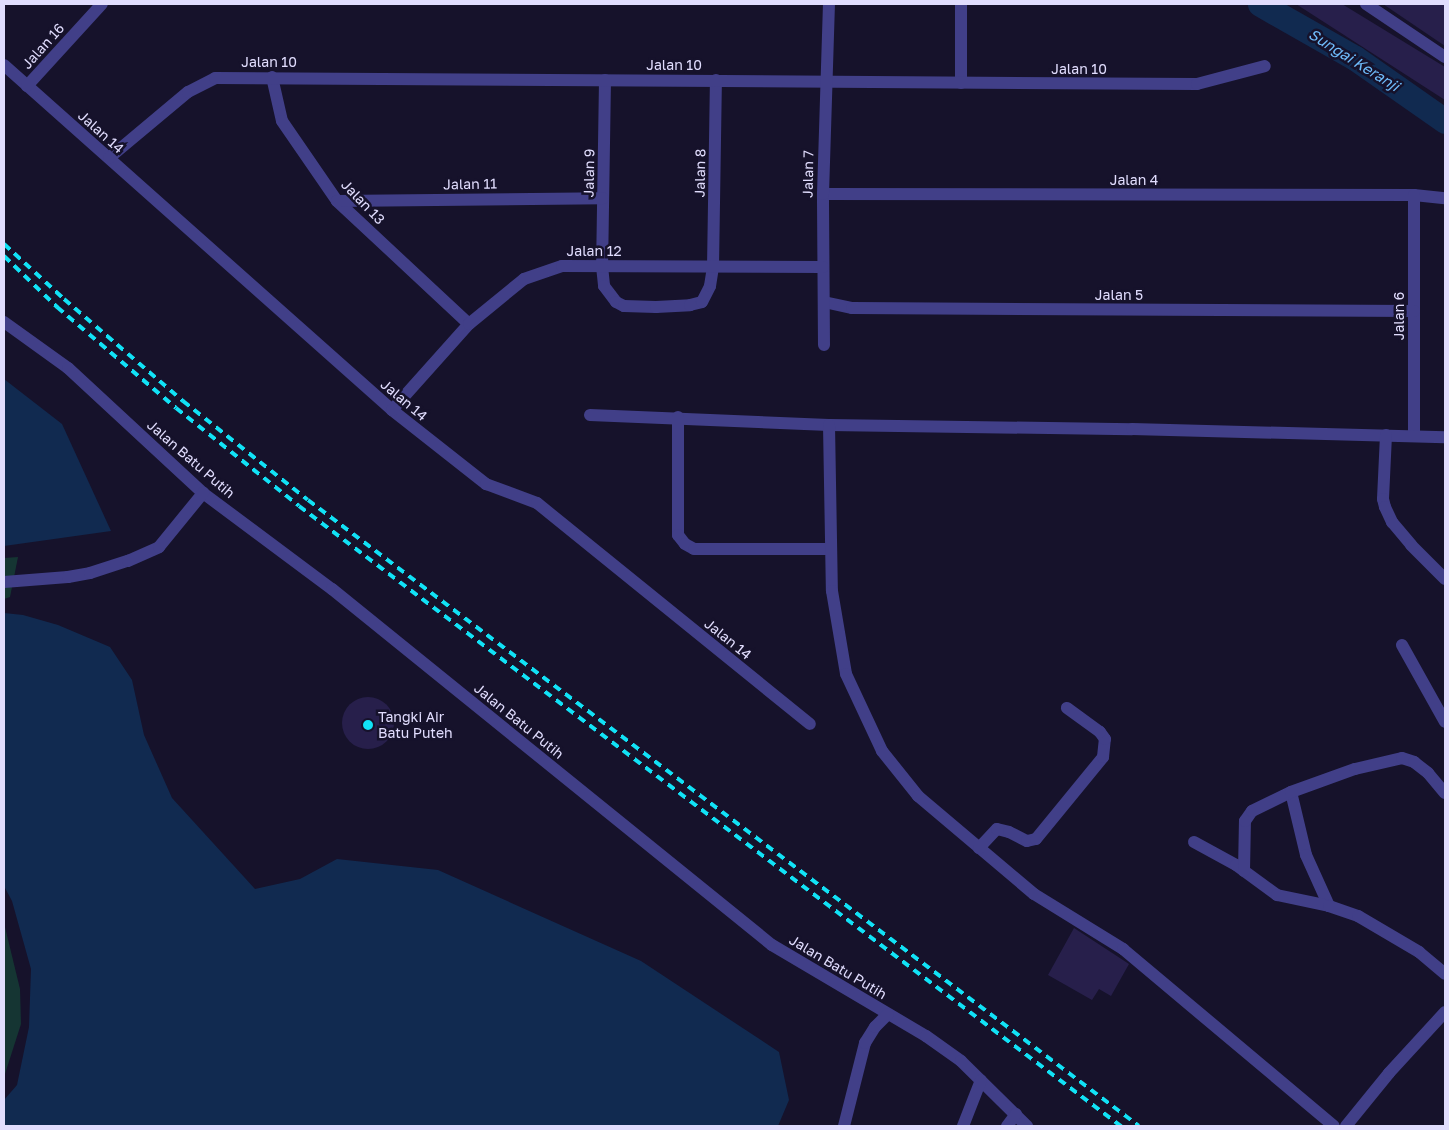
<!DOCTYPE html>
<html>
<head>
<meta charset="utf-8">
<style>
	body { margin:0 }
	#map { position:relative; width:1449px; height:1130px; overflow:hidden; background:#16122b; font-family:"Golos Text",sans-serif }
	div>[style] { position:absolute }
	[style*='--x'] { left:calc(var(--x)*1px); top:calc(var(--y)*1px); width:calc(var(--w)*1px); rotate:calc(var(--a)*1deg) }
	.green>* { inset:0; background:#153533 }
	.water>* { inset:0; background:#112a50 }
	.river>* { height:25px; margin:-12.5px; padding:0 12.5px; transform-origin:12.5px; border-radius:12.5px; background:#112a50 }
	.building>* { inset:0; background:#271f4b }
	.round { border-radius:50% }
	.minor>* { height:12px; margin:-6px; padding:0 6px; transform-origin:6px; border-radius:6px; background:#413f88 }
	.rail>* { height:4px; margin-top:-2px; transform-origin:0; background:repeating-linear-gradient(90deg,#11e2f6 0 8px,transparent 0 14px) }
	.dots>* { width:14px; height:14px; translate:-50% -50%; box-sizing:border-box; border:2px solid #16122b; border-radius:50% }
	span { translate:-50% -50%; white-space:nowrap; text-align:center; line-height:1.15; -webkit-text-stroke:5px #16122b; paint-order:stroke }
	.street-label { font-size:14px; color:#e1ddfe }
	.poi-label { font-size:14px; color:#e1ddfe }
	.left { translate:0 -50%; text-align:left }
	.water-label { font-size:15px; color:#6fbbfa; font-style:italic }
	.frame { position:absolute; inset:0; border:5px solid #e1ddfe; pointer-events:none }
</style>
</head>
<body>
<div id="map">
	<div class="green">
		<i style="clip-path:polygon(18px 557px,10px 597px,4px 599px,4px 558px)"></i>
		<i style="clip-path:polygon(4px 923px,20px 989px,21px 1024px,4px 1077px)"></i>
	</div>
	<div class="water">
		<i style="clip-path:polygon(4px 379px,62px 424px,111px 531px,4px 546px)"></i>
		<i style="clip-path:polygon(4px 613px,23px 615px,58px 625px,110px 647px,132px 680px,144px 735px,172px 798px,255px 889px,300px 879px,337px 859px,438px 870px,641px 961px,779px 1052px,789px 1100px,778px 1126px,4px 1126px,4px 1100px,17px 1085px,29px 1027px,31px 969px,12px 901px,4px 886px)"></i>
	</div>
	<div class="river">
		<i style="--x:1260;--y:4;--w:109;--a:29.6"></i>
		<i style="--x:1355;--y:58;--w:110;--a:35"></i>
	</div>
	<div class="building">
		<i style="clip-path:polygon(1296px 4px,1342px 4px,1445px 67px,1445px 100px)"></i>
		<i style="clip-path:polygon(1383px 4px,1445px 4px,1445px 46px)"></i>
		<i class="round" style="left:342px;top:697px;width:52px;height:52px"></i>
		<i style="clip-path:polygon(1074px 928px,1129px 964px,1111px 996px,1099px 989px,1092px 1000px,1048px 975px)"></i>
	</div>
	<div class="minor">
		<i style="--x:961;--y:4;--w:79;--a:90"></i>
		<i style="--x:1366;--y:4;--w:95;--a:33.9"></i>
		<i style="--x:4;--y:65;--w:519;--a:41.64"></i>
		<i style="--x:392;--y:410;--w:120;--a:38.2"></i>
		<i style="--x:486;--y:484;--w:54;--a:20.4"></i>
		<i style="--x:537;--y:503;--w:351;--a:39"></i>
		<i style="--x:272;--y:77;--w:45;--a:77.2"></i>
		<i style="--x:282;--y:121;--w:97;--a:55.5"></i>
		<i style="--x:337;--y:201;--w:180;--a:43"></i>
		<i style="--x:605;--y:80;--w:186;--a:90.9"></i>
		<i style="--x:602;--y:266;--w:20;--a:84"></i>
		<i style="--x:604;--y:286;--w:20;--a:53"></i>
		<i style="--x:616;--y:302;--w:9;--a:27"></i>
		<i style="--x:624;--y:306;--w:32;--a:2"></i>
		<i style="--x:656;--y:307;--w:34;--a:-3"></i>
		<i style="--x:690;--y:305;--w:12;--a:-14"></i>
		<i style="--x:702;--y:302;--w:18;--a:-63"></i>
		<i style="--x:710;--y:286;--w:19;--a:-81"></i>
		<i style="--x:713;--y:267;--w:187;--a:-89.1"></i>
		<i style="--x:27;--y:86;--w:111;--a:-47.6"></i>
		<i style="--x:109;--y:158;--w:103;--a:-39.9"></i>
		<i style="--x:188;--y:92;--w:30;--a:-27"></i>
		<i style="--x:215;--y:78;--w:982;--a:0.35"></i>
		<i style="--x:1197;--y:84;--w:70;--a:-14.8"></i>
		<i style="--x:823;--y:194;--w:591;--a:0.1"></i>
		<i style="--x:1414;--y:195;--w:31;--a:6"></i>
		<i style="--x:1414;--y:195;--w:241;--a:90"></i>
		<i style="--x:337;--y:201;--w:266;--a:-0.6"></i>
		<i style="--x:824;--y:302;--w:29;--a:12"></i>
		<i style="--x:852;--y:308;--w:562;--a:0.31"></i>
		<i style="--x:4;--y:322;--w:79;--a:35.7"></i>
		<i style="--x:68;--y:368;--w:184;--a:42.8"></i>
		<i style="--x:203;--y:493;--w:161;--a:36.7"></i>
		<i style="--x:332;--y:589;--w:566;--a:38.98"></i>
		<i style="--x:772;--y:945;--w:179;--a:30.6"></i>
		<i style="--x:926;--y:1036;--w:43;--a:35.5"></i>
		<i style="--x:961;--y:1061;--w:93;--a:44.6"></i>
		<i style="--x:824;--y:345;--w:151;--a:-90.4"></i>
		<i style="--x:823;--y:194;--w:190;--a:-88.2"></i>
		<i style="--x:392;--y:410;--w:115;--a:-48.2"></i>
		<i style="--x:469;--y:324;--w:71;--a:-39.3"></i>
		<i style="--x:524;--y:279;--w:40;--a:-18.9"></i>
		<i style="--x:562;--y:266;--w:261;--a:0.2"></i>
		<i style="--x:590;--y:415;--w:239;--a:2.4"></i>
		<i style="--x:829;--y:425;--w:303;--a:0.8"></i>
		<i style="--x:1132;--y:429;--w:313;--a:1.5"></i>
		<i style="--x:678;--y:417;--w:118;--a:90"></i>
		<i style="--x:678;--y:535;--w:11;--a:52"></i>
		<i style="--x:685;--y:544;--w:10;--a:29"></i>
		<i style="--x:694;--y:549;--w:136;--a:0"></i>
		<i style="--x:829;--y:425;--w:166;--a:89"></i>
		<i style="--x:832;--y:591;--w:84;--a:80.4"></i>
		<i style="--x:846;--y:674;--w:85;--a:64.9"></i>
		<i style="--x:882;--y:751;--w:58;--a:51.3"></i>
		<i style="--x:918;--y:796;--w:152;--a:40.2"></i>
		<i style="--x:1034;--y:894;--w:105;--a:31.7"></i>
		<i style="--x:1123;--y:949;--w:275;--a:40"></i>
		<i style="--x:1386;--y:435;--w:64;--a:92.7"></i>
		<i style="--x:1383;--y:499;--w:8;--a:76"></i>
		<i style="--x:1385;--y:507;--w:17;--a:65"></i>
		<i style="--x:1392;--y:522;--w:30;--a:50"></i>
		<i style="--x:1411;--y:545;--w:48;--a:45"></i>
		<i style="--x:4;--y:582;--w:64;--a:-4.5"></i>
		<i style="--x:68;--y:577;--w:22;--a:-10"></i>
		<i style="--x:90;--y:573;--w:40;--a:-18"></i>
		<i style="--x:128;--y:561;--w:34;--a:-24"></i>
		<i style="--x:159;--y:547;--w:70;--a:-50.8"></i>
		<i style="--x:1402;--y:645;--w:88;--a:60.8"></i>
		<i style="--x:1291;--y:792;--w:65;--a:76.6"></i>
		<i style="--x:1306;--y:855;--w:56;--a:65.7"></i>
		<i style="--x:1194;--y:842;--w:48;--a:28.7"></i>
		<i style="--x:1236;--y:865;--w:51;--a:36.2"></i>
		<i style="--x:1277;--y:895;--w:53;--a:11.9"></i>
		<i style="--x:1329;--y:906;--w:31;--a:19"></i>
		<i style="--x:1358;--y:916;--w:71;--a:30.5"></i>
		<i style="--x:1419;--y:952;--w:34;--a:40"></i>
		<i style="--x:979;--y:848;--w:26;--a:-47"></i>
		<i style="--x:997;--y:829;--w:12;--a:14"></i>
		<i style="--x:1009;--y:832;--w:20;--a:27"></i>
		<i style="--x:1027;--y:841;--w:9;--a:-13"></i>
		<i style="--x:1036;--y:839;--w:106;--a:-50.7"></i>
		<i style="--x:1103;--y:757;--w:18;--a:-84"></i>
		<i style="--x:1105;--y:739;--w:9;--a:-126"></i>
		<i style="--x:1100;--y:732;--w:41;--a:-144"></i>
		<i style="--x:1244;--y:871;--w:50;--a:-88.9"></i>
		<i style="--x:1245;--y:821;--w:12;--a:-55"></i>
		<i style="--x:1252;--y:811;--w:43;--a:-26"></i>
		<i style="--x:1291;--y:792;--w:68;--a:-19.8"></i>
		<i style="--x:1355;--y:769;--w:48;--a:-13.2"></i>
		<i style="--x:1402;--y:758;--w:13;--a:18"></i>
		<i style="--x:1414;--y:762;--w:18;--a:38"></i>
		<i style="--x:1428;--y:773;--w:26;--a:50"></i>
		<i style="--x:844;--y:1126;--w:86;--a:-75.8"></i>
		<i style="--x:865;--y:1043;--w:19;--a:-58"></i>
		<i style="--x:875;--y:1027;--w:18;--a:-45"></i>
		<i style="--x:963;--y:1126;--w:49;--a:-68.6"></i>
		<i style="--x:1007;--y:1126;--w:15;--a:-53"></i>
		<i style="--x:1346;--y:1126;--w:68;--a:-50.9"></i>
		<i style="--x:1389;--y:1073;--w:83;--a:-47.4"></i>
	</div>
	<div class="rail">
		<i style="--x:4;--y:244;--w:81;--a:42.5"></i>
		<i style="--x:64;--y:299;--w:157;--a:40.6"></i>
		<i style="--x:183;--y:401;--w:159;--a:38.4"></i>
		<i style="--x:308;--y:500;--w:1040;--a:36.99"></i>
		<i style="--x:4;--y:256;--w:74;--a:43.9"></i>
		<i style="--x:57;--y:307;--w:156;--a:40.3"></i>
		<i style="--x:176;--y:408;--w:157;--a:38.5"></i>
		<i style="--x:299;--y:506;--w:1030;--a:37.03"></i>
	</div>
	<div class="dots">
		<i style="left:368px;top:725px;background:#11e2f6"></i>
	</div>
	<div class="street-label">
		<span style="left:43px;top:46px;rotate:-48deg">Jalan 16</span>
		<span style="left:269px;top:62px">Jalan 10</span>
		<span style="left:674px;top:65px">Jalan 10</span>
		<span style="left:1079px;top:69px">Jalan 10</span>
		<span style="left:101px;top:132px;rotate:42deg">Jalan 14</span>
		<span style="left:589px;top:173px;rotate:-89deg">Jalan 9</span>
		<span style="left:700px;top:173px;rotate:-89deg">Jalan 8</span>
		<span style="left:808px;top:174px;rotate:-89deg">Jalan 7</span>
		<span style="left:1134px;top:180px">Jalan 4</span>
		<span style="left:470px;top:184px;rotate:-1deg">Jalan 11</span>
		<span style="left:363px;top:202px;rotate:46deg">Jalan 13</span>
		<span style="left:594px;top:251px">Jalan 12</span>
		<span style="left:1119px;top:295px">Jalan 5</span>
		<span style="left:1399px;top:316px;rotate:-90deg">Jalan 6</span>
		<span style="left:404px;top:400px;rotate:40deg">Jalan 14</span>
		<span style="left:191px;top:459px;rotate:41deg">Jalan Batu Putih</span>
		<span style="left:728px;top:639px;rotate:39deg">Jalan 14</span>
		<span style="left:519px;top:721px;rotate:39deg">Jalan Batu Putih</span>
		<span style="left:838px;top:967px;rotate:31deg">Jalan Batu Putih</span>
	</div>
	<div class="poi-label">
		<span class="left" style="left:378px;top:725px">Tangki Air<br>Batu Puteh</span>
	</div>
	<div class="water-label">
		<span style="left:1354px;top:60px;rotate:32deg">Sungai Keranji</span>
	</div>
	<div class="frame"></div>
</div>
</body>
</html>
